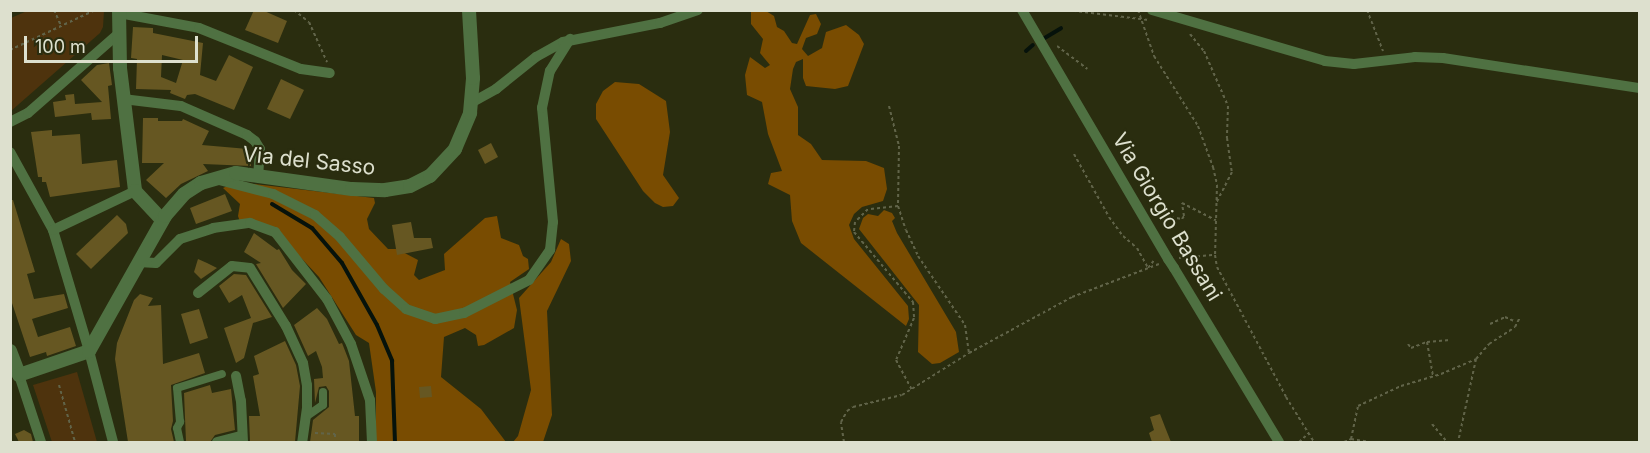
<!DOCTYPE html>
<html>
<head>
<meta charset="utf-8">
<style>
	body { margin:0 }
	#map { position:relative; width:1650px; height:453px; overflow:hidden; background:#2a2d0f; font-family:Inter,sans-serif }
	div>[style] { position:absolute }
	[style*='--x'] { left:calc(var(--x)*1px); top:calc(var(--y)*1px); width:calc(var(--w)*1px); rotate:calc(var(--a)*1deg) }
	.green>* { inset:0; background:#4e330d }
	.forest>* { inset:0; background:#794c01 }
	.stream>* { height:4px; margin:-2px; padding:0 2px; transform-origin:2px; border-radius:2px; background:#06120b }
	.building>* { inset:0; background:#665722 }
	.path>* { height:2px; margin-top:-1px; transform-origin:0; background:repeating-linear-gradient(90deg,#616449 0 3px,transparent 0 6px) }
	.pedestrian>* { height:8px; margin:-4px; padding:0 4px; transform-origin:4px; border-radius:4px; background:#4f7142 }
	.minor>* { height:10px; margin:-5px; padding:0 5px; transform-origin:5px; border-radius:5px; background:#4f7142 }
	.tertiary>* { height:14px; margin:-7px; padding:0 7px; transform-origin:7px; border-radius:7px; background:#4f7142 }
	.minor-bridge>* { height:10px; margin:-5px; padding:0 5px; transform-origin:5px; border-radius:5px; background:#4f7142 }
	span { translate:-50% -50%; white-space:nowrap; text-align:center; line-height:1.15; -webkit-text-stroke:4.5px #2a2d0f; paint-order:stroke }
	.street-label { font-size:21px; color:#dde0ce }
	.frame { position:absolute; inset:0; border:12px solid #dde0ce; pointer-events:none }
	.scale { position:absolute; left:24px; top:36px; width:174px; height:27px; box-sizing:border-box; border:3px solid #dde0ce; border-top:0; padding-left:8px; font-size:18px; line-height:21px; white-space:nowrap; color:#dde0ce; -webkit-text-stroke:4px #2a2d0f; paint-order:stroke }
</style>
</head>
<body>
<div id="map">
	<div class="green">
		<i style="clip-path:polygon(27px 11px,104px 11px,103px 27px,100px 33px,11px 111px,11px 18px)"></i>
		<i style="clip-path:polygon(77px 372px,97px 442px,52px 442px,33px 385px)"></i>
	</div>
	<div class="forest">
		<i style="clip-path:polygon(751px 11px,766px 11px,774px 16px,777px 27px,784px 31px,792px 43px,797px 44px,810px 15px,816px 14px,821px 24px,817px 34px,806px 38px,802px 49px,808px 56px,822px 48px,826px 32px,846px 25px,859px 35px,864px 44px,848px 86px,835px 89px,806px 86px,803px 78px,803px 59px,796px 62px,793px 69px,790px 89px,798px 107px,798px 135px,811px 144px,822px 160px,866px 161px,884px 168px,887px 189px,883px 201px,862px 207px,854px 214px,849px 225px,854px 239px,908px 306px,909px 319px,906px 326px,801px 243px,792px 221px,790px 195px,768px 184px,771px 173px,782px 171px,768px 134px,762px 102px,747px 95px,745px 75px,750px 57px,765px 68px,770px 65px,760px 53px,763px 39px,751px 24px)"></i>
		<i style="clip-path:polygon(615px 82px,639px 84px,666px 101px,670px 132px,663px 175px,679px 198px,673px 206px,663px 207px,655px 203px,643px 191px,596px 119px,596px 104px,603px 91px)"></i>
		<i style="clip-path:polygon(236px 182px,374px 198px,375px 203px,367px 219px,369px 229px,388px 249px,397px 249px,418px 260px,414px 275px,419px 280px,445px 270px,444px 254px,485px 218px,497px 216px,501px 238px,519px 245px,523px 256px,528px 259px,529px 269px,510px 282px,517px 310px,514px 328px,484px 345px,478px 346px,476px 335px,465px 328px,444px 337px,441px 377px,481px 409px,506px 442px,376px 442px,376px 392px,369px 343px,356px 335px,319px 277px,288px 244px,263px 223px,241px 225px,238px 216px,240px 204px,223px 188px)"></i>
		<i style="clip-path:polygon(884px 210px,892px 213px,895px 218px,892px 221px,897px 233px,956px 332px,959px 352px,940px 363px,932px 364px,918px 352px,919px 305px,859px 229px,863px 218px,868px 214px,878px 216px)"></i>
		<i style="clip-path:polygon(561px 239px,569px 244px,571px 261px,547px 311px,552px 415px,543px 442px,513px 442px,518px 436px,531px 390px,519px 298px,551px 262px)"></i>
	</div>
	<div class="stream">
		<i style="--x:1043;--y:39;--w:21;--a:-31"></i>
		<i style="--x:1026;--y:51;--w:9;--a:-41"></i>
		<i style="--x:272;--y:204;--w:47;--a:31"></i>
		<i style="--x:312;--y:228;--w:46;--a:49.4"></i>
		<i style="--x:342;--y:263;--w:71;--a:60.6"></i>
		<i style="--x:377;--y:325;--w:39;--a:67"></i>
		<i style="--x:392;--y:361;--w:81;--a:87.9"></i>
	</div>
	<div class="building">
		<i style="clip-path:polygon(254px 10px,262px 10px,287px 21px,278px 43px,245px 30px)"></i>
		<i style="clip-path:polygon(evenodd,133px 27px,153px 28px,153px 33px,203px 43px,200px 75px,216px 81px,229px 55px,253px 67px,234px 110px,195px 94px,187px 95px,185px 99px,170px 93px,171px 90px,136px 89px,137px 59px,131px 58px,133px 27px,162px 55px,183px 60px,176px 83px,161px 77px,162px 55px)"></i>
		<i style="clip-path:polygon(109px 63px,112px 85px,108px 86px,111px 119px,92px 120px,91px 113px,55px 117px,53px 102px,66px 100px,65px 95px,74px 94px,75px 104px,102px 102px,81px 80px,97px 65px)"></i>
		<i style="clip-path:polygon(281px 79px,304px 90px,290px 119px,267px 109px)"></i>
		<i style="clip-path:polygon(143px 118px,158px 118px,158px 121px,182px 121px,183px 119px,209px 131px,202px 145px,248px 149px,247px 155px,251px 155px,251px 166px,203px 164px,208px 171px,181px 184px,166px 198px,146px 180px,164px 163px,142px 163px)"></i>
		<i style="clip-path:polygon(52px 130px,52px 136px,80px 134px,82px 164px,117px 160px,120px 187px,50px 197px,46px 182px,42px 182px,42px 177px,38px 177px,31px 132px)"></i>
		<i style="clip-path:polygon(491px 143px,498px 157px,485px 164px,478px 150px)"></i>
		<i style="clip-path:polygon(225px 194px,232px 211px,196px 224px,190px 208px)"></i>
		<i style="clip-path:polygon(10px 200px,13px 200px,35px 272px,27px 274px,34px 299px,64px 294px,68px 308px,32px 319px,38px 337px,70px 327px,76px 346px,47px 356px,46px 352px,30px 357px,10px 297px)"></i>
		<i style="clip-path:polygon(117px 215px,126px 224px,128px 233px,91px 269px,76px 254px)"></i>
		<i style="clip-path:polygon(411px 222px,414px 238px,431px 238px,433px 248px,397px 255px,392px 225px)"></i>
		<i style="clip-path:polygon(254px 233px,277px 250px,279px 249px,292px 270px,306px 284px,283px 308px,256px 264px,261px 263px,244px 252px)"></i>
		<i style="clip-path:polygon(198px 259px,207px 263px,217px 268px,201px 279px,194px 272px)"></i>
		<i style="clip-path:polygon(234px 274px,246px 275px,272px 317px,253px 323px,244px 358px,236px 363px,224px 328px,251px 318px,242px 295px,229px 303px,219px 286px)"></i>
		<i style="clip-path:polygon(140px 294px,153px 298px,148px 306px,161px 305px,163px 364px,199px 353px,205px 373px,171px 385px,173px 421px,171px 429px,174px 442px,128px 442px,115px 359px,117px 343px,134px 300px)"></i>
		<i style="clip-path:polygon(317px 308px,327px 319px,339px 344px,342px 343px,349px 361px,355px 416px,359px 416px,359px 442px,310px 442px,313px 420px,329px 407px,329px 391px,326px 386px,319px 387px,315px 403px,314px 379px,323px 378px,322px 367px,316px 351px,308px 356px,294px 325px)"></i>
		<i style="clip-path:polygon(199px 309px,208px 338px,190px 344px,181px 314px)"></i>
		<i style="clip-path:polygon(285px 341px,296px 365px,300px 386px,295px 442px,250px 442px,249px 416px,260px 416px,253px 376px,259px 374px,254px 356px)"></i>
		<i style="clip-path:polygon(210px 385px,212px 393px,231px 389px,235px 430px,215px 435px,210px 442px,186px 442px,184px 393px)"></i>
		<i style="clip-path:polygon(431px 386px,432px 397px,420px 398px,419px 387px)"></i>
		<i style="clip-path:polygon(1160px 414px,1165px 427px,1171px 442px,1152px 442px,1149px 433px,1154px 430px,1150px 417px)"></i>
		<i style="clip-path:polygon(24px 430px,31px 434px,33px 442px,19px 442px,15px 434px)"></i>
	</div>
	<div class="path">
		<i style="--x:54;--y:10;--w:17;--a:66"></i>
		<i style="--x:294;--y:10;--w:19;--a:39"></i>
		<i style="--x:309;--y:22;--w:44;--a:65.8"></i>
		<i style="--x:1067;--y:10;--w:82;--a:7"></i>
		<i style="--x:1138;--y:10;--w:49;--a:70.8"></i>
		<i style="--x:1154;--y:56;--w:83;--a:57.8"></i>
		<i style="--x:1198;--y:126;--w:44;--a:69.9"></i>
		<i style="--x:1213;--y:167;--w:18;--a:77"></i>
		<i style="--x:1217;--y:185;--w:70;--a:91.6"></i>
		<i style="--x:1215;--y:255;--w:12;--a:81"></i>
		<i style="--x:1217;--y:267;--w:147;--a:62"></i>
		<i style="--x:1286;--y:397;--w:53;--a:58.1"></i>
		<i style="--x:1367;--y:10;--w:44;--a:68.7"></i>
		<i style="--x:1190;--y:34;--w:22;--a:51"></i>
		<i style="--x:1204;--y:51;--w:60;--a:66.4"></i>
		<i style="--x:1228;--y:106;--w:32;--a:92"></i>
		<i style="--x:1227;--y:138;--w:34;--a:82"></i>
		<i style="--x:1232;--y:172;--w:34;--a:117"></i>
		<i style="--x:1057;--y:46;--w:38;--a:37"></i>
		<i style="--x:10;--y:50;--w:94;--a:-25.2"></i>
		<i style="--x:889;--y:106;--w:41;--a:76"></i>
		<i style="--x:899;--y:146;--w:60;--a:91"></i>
		<i style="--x:898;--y:206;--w:25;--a:72"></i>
		<i style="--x:906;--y:230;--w:29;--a:65"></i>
		<i style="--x:918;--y:256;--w:83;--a:55.7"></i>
		<i style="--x:965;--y:325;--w:28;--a:82"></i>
		<i style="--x:1074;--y:154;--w:72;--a:60.9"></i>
		<i style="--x:1109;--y:217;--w:24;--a:54"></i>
		<i style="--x:1123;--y:236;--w:18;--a:41"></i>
		<i style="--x:1137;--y:248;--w:23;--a:61"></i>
		<i style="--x:1182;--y:203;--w:38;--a:27"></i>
		<i style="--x:898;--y:206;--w:30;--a:174"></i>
		<i style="--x:868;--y:209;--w:18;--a:135"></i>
		<i style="--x:855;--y:222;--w:10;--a:96"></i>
		<i style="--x:854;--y:232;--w:92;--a:49.9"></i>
		<i style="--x:913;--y:302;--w:16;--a:86"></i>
		<i style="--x:914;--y:318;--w:46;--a:113.2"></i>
		<i style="--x:896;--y:360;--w:34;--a:62"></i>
		<i style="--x:1171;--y:217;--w:11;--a:10"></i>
		<i style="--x:1182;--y:219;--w:4;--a:-56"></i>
		<i style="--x:1184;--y:216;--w:13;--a:-99"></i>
		<i style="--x:1179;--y:258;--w:36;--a:-5"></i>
		<i style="--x:1148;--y:268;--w:11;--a:-52"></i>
		<i style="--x:1490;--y:324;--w:17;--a:-25"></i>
		<i style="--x:1505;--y:317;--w:12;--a:24"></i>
		<i style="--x:1427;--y:342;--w:23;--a:-5"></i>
		<i style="--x:1408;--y:344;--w:5;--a:53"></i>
		<i style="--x:1411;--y:348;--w:17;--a:-21"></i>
		<i style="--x:1427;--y:342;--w:34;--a:80"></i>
		<i style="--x:1476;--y:359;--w:20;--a:-49"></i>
		<i style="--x:1489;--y:344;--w:31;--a:-33"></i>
		<i style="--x:1515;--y:327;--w:11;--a:-63"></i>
		<i style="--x:59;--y:385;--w:59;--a:74.3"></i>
		<i style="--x:1432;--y:424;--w:23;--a:50"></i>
		<i style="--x:315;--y:433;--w:20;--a:3"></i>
		<i style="--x:335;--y:434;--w:4;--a:90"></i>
		<i style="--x:1351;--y:439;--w:34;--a:-78"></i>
		<i style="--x:1358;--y:406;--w:47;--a:-24.9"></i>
		<i style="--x:1401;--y:386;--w:42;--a:-16.7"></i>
		<i style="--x:1441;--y:374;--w:38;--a:-23"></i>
		<i style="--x:1476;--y:359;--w:85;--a:102.2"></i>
		<i style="--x:844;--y:442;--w:20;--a:-99"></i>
		<i style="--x:841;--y:422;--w:13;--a:-61"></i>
		<i style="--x:847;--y:411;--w:7;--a:-34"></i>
		<i style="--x:853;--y:407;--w:50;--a:-13.8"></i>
		<i style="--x:902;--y:395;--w:79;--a:-32.1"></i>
		<i style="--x:969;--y:353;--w:117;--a:-28.5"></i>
		<i style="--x:1072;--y:297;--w:93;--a:-20.8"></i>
		<i style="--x:1299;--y:442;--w:13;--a:-42"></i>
		<i style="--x:1344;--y:442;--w:8;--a:-23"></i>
		<i style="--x:1351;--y:439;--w:18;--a:9"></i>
	</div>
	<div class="pedestrian">
		<i style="--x:307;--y:416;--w:19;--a:-35"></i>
		<i style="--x:323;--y:405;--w:13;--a:-90"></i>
		<i style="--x:180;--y:442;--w:14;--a:-102"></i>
		<i style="--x:177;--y:428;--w:7;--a:-63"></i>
		<i style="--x:180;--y:422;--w:34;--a:-95"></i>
		<i style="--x:177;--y:388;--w:47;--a:-17.3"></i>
	</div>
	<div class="minor">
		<i style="--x:1022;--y:10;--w:289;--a:59.6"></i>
		<i style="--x:1152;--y:10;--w:180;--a:16.4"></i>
		<i style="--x:1325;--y:61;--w:29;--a:6"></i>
		<i style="--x:1354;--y:64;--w:61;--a:-6.5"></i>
		<i style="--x:1415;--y:57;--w:28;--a:2"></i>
		<i style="--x:1443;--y:58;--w:199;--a:8.7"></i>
		<i style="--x:119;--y:13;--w:81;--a:10.6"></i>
		<i style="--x:199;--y:28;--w:110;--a:21.9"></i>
		<i style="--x:301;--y:69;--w:29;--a:8"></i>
		<i style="--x:123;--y:99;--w:58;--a:6.9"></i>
		<i style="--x:181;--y:106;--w:72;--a:23.7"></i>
		<i style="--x:247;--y:135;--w:10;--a:37"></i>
		<i style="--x:255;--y:141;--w:9;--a:58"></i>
		<i style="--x:260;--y:149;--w:27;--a:94"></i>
		<i style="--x:471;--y:103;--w:29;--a:-29"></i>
		<i style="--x:496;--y:89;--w:51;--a:-38.7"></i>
		<i style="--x:536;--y:57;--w:31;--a:-29"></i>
		<i style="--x:563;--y:42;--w:99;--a:-11.1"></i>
		<i style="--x:660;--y:23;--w:40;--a:-18.9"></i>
		<i style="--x:10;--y:122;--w:20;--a:-27"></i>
		<i style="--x:28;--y:113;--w:121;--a:-41.3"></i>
		<i style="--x:10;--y:152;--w:89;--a:61.1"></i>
		<i style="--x:53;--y:230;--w:126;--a:73.4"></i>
		<i style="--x:89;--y:351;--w:94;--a:75.2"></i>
		<i style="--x:219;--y:180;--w:56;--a:14.5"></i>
		<i style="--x:273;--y:194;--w:47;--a:26.6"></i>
		<i style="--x:315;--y:215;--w:33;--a:41"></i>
		<i style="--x:340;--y:237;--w:68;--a:49.8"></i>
		<i style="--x:384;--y:289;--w:30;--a:42"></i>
		<i style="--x:406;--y:309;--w:31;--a:19"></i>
		<i style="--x:435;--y:319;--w:30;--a:-12"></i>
		<i style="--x:464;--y:313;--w:73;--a:-26.9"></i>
		<i style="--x:529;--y:280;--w:37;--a:-55"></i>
		<i style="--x:550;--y:250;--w:28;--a:-84"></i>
		<i style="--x:553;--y:222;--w:115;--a:-95.5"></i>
		<i style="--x:542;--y:108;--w:38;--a:-78"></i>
		<i style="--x:550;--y:71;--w:38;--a:-58"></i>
		<i style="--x:53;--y:230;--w:91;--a:-25.4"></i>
		<i style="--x:138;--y:262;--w:18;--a:3"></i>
		<i style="--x:156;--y:263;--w:34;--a:-45"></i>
		<i style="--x:180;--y:239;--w:35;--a:-18"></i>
		<i style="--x:213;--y:228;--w:37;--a:-8"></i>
		<i style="--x:250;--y:223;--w:27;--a:20"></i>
		<i style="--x:275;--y:232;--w:85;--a:52.2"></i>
		<i style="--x:327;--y:299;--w:51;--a:61.9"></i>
		<i style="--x:351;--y:344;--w:59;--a:71.3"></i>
		<i style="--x:370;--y:400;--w:42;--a:87.3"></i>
		<i style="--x:1174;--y:268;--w:203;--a:58.9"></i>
		<i style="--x:198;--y:293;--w:43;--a:-38.5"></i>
		<i style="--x:232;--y:266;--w:18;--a:6"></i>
		<i style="--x:250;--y:268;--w:68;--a:58.2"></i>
		<i style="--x:286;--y:326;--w:41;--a:65.3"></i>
		<i style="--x:303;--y:363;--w:22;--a:80"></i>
		<i style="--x:307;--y:385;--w:23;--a:90"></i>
		<i style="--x:307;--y:408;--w:34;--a:98"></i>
		<i style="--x:19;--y:375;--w:71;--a:71.8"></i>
		<i style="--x:236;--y:376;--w:25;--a:79"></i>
		<i style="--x:241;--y:401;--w:41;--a:87.2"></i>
		<i style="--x:217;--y:442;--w:25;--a:-14"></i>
	</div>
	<div class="tertiary">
		<i style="--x:119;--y:10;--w:58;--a:89"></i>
		<i style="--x:120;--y:68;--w:124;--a:83"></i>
		<i style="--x:135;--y:191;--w:40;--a:47"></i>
		<i style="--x:10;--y:351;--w:26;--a:69"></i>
		<i style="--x:19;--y:375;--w:74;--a:-18.9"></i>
		<i style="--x:89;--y:351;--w:155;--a:-60.6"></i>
		<i style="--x:165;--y:216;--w:29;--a:-49"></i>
		<i style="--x:184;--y:194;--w:20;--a:-33"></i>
		<i style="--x:201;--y:183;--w:36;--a:-16"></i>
		<i style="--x:236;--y:173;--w:117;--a:7.9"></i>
		<i style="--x:352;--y:189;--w:33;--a:2"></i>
		<i style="--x:385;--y:190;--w:25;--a:-9"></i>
		<i style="--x:410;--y:186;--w:22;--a:-27"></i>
		<i style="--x:430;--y:176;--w:37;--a:-47"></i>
		<i style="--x:455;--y:149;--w:39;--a:-67"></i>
		<i style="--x:470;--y:113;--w:35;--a:-85"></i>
		<i style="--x:473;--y:78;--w:68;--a:-93.4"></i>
	</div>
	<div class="minor-bridge">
		<i style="--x:1168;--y:259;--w:11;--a:56"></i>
	</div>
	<div class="street-label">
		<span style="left:309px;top:161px;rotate:6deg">Via del Sasso</span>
		<span style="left:1167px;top:217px;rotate:59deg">Via Giorgio Bassani</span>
	</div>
	<div class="frame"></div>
	<div class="scale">100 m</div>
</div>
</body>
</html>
